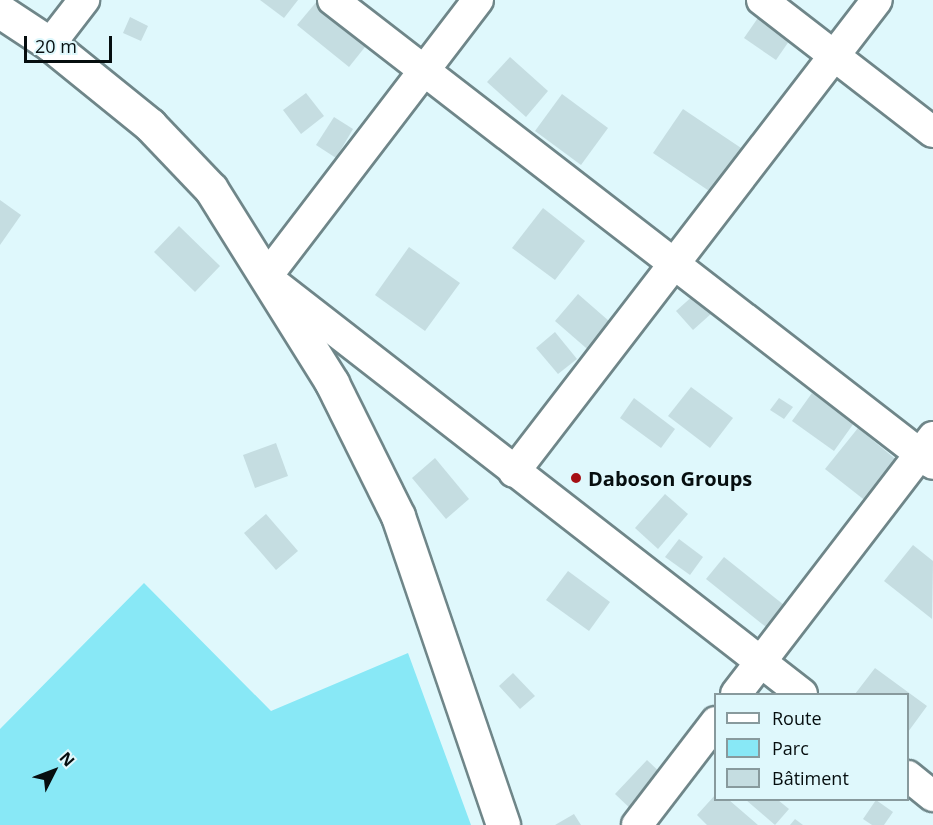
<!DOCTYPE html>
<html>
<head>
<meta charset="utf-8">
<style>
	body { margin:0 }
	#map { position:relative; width:933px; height:825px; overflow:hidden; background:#dff8fc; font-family:"Open Sans",sans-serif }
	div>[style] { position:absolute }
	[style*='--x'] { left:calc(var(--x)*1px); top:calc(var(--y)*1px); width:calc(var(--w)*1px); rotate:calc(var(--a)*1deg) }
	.green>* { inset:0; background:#88e8f6 }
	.building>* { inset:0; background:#c5dde1 }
	.roads { filter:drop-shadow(2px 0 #6f8689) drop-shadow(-2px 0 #6f8689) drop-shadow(0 2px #6f8689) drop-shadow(0 -2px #6f8689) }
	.street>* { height:30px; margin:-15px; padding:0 15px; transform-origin:15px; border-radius:15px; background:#fff }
	.secondary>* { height:33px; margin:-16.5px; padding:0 16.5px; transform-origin:16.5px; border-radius:16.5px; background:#fff }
	.dots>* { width:16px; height:16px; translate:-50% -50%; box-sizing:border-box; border:3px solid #dff8fc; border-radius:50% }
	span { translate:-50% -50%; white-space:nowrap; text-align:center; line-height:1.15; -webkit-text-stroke:4.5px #dff8fc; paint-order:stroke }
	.poi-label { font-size:20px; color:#060e0f; font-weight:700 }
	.left { translate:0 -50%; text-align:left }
	.legend { position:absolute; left:714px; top:693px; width:195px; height:108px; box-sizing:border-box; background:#dff8fc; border:2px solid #889a9d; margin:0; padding:8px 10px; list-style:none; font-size:18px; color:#060e0f }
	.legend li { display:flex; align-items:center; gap:12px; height:30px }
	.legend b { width:30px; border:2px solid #889a9d }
	.north { position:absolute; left:24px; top:741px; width:60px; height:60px; -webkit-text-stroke:4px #dff8fc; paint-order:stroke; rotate:48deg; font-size:16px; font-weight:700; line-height:24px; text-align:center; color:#060e0f }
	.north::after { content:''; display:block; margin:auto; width:21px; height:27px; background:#060e0f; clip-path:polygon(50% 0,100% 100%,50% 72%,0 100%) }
	.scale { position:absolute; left:24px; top:36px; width:88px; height:27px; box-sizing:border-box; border:3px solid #060e0f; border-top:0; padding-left:8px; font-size:18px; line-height:21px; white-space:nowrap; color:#060e0f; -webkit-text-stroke:4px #dff8fc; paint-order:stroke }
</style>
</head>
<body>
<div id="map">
	<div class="green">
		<i style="clip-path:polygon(144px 583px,271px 711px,408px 653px,471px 825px,0 825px,0 729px)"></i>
	</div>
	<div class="building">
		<i style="clip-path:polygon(260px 0,298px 0,284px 18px)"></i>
		<i style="clip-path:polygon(318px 0,369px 42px,349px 67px,297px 25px)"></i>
		<i style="clip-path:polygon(762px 12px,794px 34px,776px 60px,744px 38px)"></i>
		<i style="clip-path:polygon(130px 17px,148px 26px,141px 41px,123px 33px)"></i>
		<i style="clip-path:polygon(510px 57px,548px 91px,526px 117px,487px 82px)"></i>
		<i style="clip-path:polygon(306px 93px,324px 116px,301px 134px,283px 110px)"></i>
		<i style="clip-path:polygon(562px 94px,608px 128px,581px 165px,535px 131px)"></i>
		<i style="clip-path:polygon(683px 109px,750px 154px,721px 199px,653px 153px)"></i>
		<i style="clip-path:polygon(334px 117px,353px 129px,336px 158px,316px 145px)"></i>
		<i style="clip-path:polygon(0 200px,21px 215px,0 245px)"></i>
		<i style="clip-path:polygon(543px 208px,585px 241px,555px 280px,512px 248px)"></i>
		<i style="clip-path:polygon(179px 226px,220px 266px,195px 292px,154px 252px)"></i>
		<i style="clip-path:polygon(409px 247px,460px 283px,425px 331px,375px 295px)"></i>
		<i style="clip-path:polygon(578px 294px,617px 328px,593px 354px,555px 321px)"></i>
		<i style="clip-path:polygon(695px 294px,712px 313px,693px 330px,676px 311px)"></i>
		<i style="clip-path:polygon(555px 332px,577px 359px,558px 374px,536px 348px)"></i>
		<i style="clip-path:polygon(691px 387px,733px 418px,710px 448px,668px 416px)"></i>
		<i style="clip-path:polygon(812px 393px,854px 423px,834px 451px,792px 421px)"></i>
		<i style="clip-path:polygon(634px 398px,675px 429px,661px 448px,620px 418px)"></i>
		<i style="clip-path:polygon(779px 398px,793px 407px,784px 419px,770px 410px)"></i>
		<i style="clip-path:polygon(858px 428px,899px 462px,867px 502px,825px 469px)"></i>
		<i style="clip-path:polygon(276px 443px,288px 476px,255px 488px,243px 455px)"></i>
		<i style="clip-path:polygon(435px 458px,469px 499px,446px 519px,412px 478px)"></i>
		<i style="clip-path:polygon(665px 494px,688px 514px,658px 549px,635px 528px)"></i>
		<i style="clip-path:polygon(266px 514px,298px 551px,276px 570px,244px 533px)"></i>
		<i style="clip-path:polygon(679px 539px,703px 557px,690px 575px,665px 557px)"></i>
		<i style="clip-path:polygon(913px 545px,933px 561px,932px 619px,884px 581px)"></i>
		<i style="clip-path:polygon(724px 557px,784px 605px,766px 627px,706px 579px)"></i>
		<i style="clip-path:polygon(568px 571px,610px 602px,589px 631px,546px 600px)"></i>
		<i style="clip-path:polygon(875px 668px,927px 706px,908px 732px,908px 694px,855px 694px)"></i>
		<i style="clip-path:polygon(513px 673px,535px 696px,520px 709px,499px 686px)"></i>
		<i style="clip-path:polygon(647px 760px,666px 778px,634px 812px,615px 794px)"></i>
		<i style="clip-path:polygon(716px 794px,716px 800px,729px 800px,758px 825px,707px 825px,697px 815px)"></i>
		<i style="clip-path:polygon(746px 800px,778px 800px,789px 809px,775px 825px)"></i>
		<i style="clip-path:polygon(876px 800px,893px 812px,884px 825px,872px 825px,863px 819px)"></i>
		<i style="clip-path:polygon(574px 814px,581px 825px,555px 825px)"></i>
		<i style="clip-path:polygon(795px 819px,803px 825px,790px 825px)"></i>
	</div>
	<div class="roads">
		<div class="street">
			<i style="--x:333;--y:0;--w:758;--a:37.72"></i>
			<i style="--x:478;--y:0;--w:349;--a:127.4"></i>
			<i style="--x:266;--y:277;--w:679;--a:37.88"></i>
			<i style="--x:762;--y:0;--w:216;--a:37.7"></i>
			<i style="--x:50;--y:44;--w:56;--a:-52.3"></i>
			<i style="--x:514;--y:472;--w:595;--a:-52.44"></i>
			<i style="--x:736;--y:694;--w:324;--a:-52.5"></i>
			<i style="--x:908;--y:776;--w:32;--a:39"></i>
			<i style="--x:637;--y:825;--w:130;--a:-52.5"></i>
		</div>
		<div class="secondary">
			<i style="--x:0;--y:11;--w:60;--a:33.4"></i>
			<i style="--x:50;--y:44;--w:129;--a:39"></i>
			<i style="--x:150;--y:125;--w:88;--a:46.4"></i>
			<i style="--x:211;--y:189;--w:229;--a:58"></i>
			<i style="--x:332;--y:383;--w:148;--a:63.6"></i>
			<i style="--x:398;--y:516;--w:326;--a:71.2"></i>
		</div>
	</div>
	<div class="dots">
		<i style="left:576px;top:478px;background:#a50f14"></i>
	</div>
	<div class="poi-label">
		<span class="left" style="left:588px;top:478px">Daboson Groups</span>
	</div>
	<ul class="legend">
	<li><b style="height:8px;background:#fff"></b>Route</li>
	<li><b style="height:16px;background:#88e8f6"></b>Parc</li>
	<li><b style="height:16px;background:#c5dde1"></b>Bâtiment</li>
	</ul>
	<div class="north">N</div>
	<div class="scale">20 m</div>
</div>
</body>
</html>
